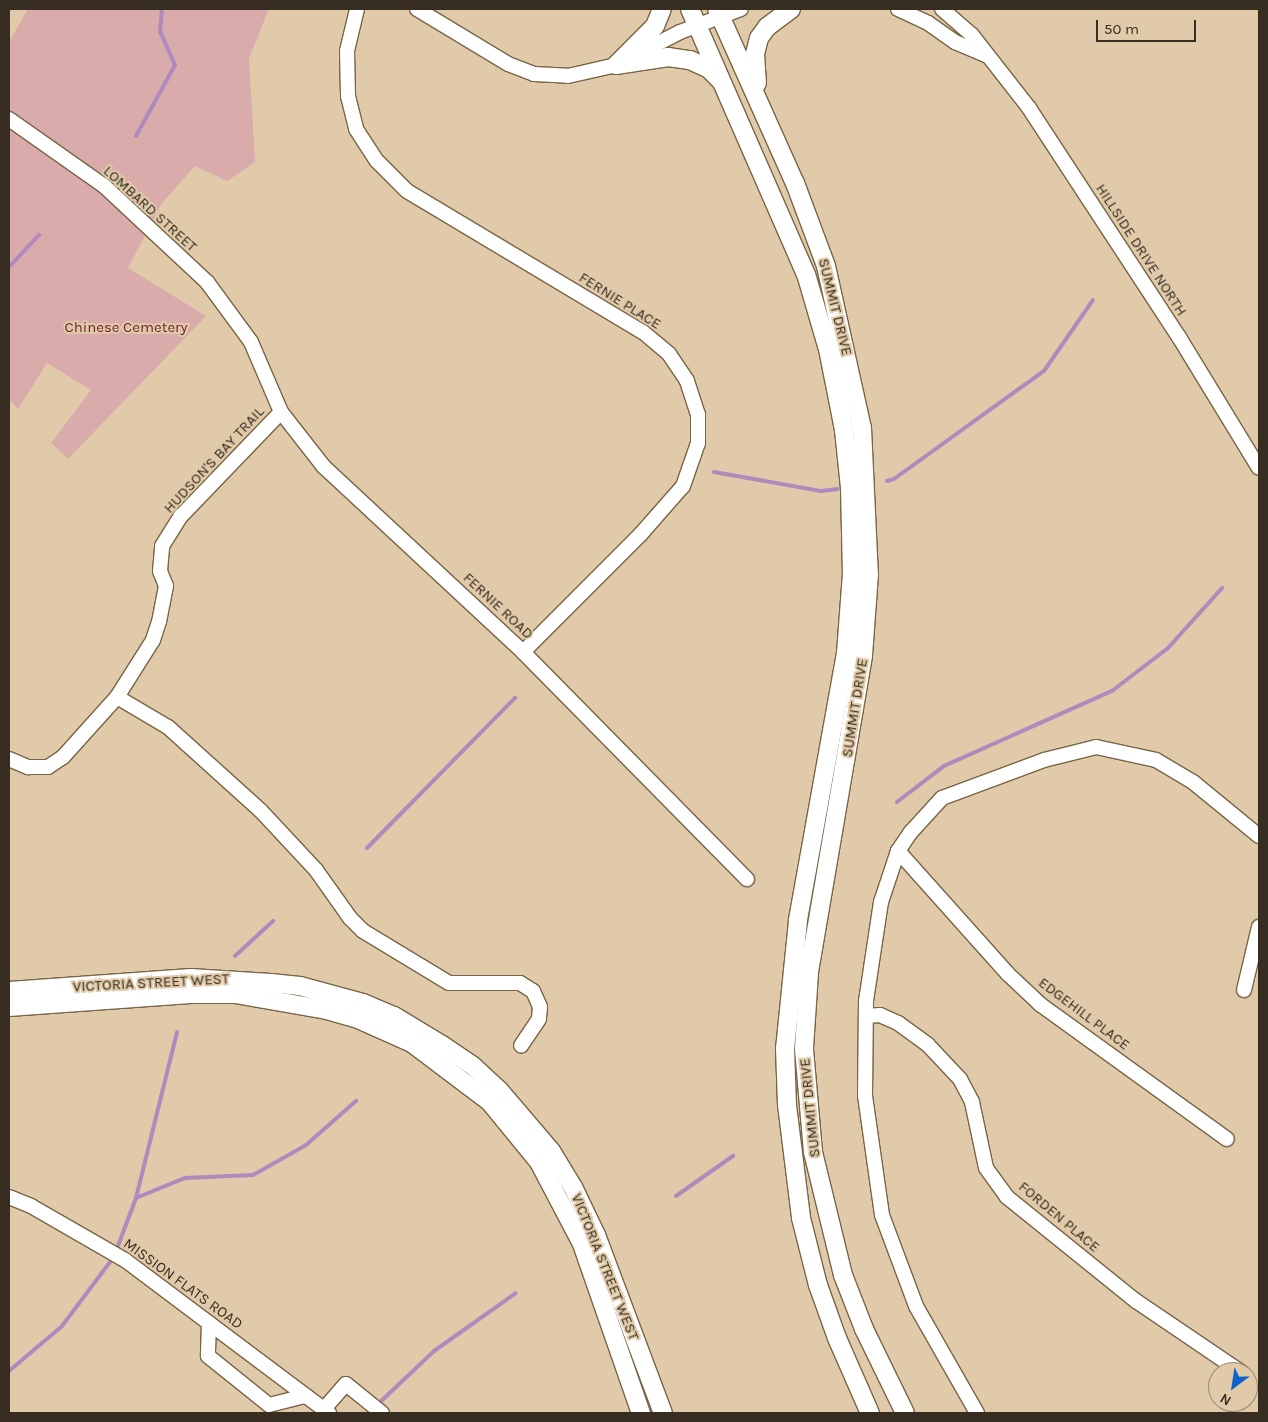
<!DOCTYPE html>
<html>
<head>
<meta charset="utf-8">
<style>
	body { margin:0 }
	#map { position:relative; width:1268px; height:1422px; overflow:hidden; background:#e0caa9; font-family:Karla,sans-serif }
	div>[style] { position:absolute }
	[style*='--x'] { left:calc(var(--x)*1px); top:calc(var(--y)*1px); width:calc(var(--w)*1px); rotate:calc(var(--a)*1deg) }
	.green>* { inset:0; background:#d9abab }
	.stream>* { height:4px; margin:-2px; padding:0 2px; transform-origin:2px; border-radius:2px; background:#b089bd }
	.roads { filter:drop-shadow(1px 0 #786446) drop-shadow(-1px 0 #786446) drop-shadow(0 1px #786446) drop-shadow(0 -1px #786446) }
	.minor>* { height:14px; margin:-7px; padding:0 7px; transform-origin:7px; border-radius:7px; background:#fff }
	.major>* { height:18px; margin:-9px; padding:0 9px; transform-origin:9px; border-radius:9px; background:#fff }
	span { translate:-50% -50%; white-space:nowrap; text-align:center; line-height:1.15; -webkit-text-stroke:4px #e0caa9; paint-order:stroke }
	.street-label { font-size:15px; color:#372e21 }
	.park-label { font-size:15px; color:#711d28 }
	.frame { position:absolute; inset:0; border:10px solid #372e21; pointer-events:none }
	.north { position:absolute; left:1208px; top:1362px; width:50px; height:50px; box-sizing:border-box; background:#e0caa9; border:1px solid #9c8c73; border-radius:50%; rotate:211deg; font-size:14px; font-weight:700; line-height:20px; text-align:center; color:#372e21 }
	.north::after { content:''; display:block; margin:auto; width:18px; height:22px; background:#0f63cd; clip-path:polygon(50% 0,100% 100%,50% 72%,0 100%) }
	.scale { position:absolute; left:1096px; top:20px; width:100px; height:22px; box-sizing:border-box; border:2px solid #372e21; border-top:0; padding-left:6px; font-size:15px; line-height:18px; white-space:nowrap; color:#372e21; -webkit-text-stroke:4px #e0caa9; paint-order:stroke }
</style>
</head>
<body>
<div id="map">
	<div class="green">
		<i style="clip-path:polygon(28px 9px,269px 9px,249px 58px,255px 162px,227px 181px,195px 166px,162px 203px,128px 268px,206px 316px,68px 459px,51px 443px,91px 390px,47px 363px,18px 409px,9px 399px,9px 42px)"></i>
	</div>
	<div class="stream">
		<i style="--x:136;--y:136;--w:81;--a:-61.2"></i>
		<i style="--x:175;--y:65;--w:36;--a:-114"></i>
		<i style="--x:160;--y:32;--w:23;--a:-85"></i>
		<i style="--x:9;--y:267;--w:44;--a:-46.8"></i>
		<i style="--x:714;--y:472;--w:109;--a:10.1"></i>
		<i style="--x:821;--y:491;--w:17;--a:-7"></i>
		<i style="--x:887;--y:481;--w:7;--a:-16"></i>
		<i style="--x:894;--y:479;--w:185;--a:-35.8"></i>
		<i style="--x:1044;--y:371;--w:86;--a:-55.4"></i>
		<i style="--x:897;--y:802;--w:59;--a:-37.5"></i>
		<i style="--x:944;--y:766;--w:184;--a:-24.1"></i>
		<i style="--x:1112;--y:691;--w:71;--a:-37.5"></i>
		<i style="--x:1168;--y:648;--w:81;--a:-48"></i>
		<i style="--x:367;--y:848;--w:211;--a:-45.4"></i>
		<i style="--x:235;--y:956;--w:52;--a:-42.6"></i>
		<i style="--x:676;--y:1196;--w:70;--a:-35.1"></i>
		<i style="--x:136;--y:1198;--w:53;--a:-22.2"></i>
		<i style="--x:185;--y:1178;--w:68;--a:-2.5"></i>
		<i style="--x:253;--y:1175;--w:61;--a:-29.5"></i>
		<i style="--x:306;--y:1145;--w:67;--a:-41.3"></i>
		<i style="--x:116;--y:1251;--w:57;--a:-69.3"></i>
		<i style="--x:136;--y:1198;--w:171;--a:-76.1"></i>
		<i style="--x:9;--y:1371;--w:70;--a:-40.3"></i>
		<i style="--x:62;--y:1326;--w:85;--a:-53.1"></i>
		<i style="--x:378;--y:1404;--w:77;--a:-43.4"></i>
		<i style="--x:434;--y:1351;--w:100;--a:-35.3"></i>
	</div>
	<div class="roads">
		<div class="minor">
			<i style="--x:357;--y:9;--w:43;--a:103.4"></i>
			<i style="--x:347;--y:51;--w:45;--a:88.7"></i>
			<i style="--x:348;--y:96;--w:34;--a:76"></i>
			<i style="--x:356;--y:129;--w:38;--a:57"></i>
			<i style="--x:377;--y:161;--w:42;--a:45"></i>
			<i style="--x:407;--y:191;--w:275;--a:30.9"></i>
			<i style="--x:643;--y:332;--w:34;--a:40"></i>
			<i style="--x:669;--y:354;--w:32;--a:56"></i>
			<i style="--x:687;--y:381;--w:35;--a:72"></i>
			<i style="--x:698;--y:414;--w:29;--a:90"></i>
			<i style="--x:698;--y:443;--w:46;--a:109.2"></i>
			<i style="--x:683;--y:486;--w:65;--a:131.3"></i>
			<i style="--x:640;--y:535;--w:165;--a:135"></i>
			<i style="--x:417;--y:9;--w:106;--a:31.1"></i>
			<i style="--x:508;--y:64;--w:28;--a:21"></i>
			<i style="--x:534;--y:74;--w:34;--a:3"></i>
			<i style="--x:568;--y:76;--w:49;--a:-12.9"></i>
			<i style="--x:616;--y:65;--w:72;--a:-27.3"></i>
			<i style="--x:680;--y:32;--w:65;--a:-20.7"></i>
			<i style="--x:898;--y:9;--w:33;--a:25"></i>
			<i style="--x:928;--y:23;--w:33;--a:35"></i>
			<i style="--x:955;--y:42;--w:34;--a:23"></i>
			<i style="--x:942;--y:9;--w:40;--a:41"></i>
			<i style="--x:972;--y:35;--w:93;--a:52"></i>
			<i style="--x:1029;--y:108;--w:274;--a:56.8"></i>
			<i style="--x:1179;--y:337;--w:153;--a:58.6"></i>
			<i style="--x:9;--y:119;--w:115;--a:35.1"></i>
			<i style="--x:103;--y:185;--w:142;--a:43"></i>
			<i style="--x:207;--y:282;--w:74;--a:53.7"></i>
			<i style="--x:251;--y:342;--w:76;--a:66.8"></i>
			<i style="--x:281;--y:412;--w:70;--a:52"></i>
			<i style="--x:324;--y:467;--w:272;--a:42.9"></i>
			<i style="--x:523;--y:652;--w:319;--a:45.4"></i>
			<i style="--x:117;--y:697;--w:59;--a:30.5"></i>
			<i style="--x:168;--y:727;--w:125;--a:42.1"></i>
			<i style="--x:261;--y:811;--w:81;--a:47"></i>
			<i style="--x:316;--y:870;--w:59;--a:54.7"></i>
			<i style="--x:350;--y:918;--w:18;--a:45"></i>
			<i style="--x:363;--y:931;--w:100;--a:31.2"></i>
			<i style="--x:449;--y:983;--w:71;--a:0"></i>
			<i style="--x:520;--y:983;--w:15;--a:32"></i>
			<i style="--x:533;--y:991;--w:17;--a:66"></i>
			<i style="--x:540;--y:1007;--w:12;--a:95"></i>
			<i style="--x:539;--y:1019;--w:32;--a:124"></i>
			<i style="--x:9;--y:759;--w:21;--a:23"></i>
			<i style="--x:28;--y:767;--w:20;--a:0"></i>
			<i style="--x:48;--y:767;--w:18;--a:-34"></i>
			<i style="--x:63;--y:757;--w:81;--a:-48"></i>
			<i style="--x:117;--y:697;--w:67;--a:-57.7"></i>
			<i style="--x:153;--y:640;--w:19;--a:-72"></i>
			<i style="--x:159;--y:622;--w:37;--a:-79"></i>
			<i style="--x:166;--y:586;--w:16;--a:-112"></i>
			<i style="--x:160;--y:571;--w:25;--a:-85"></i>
			<i style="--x:162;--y:546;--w:36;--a:-58"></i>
			<i style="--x:181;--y:516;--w:144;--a:-46.1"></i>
			<i style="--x:898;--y:851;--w:165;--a:48.2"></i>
			<i style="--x:1008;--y:974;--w:45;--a:43.2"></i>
			<i style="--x:1041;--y:1005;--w:229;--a:35.8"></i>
			<i style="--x:1244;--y:990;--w:65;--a:-76.6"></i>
			<i style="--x:866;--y:1016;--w:14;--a:-4"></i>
			<i style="--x:880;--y:1015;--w:20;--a:24"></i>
			<i style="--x:898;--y:1023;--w:37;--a:36"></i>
			<i style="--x:928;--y:1045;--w:47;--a:46.7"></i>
			<i style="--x:960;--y:1079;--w:26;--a:62"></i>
			<i style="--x:972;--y:1102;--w:67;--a:78"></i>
			<i style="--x:986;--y:1168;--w:36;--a:54"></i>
			<i style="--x:1007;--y:1197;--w:166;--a:38.9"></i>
			<i style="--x:1136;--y:1301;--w:127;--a:34.1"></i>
			<i style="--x:9;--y:1197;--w:24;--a:22"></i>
			<i style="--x:31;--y:1206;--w:108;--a:29.9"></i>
			<i style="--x:125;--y:1260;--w:255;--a:36.9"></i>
			<i style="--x:209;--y:1323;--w:33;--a:92"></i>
			<i style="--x:208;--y:1356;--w:78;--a:38.8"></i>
			<i style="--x:269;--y:1405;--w:38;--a:-14"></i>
			<i style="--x:324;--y:1409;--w:33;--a:-49"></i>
			<i style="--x:346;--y:1384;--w:46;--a:38.9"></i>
			<i style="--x:977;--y:1413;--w:123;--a:-119.7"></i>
			<i style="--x:916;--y:1306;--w:97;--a:-110.5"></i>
			<i style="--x:882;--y:1215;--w:121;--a:-98.1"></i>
			<i style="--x:865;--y:1095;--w:94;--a:-89.4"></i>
			<i style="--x:866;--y:1001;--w:100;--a:-81.4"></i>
			<i style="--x:881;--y:902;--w:54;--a:-71.6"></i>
			<i style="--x:898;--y:851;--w:23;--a:-56"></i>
			<i style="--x:911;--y:832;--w:46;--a:-47.6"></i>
			<i style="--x:942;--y:798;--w:109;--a:-20.4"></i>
			<i style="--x:1044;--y:760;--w:54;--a:-14"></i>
			<i style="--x:1096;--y:747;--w:61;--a:12.2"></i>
			<i style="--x:1156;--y:760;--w:43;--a:30.7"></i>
			<i style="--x:1193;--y:782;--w:85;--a:39.3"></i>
		</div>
		<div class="major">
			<i style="--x:690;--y:9;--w:289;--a:66.4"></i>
			<i style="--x:806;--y:274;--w:78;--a:73.7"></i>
			<i style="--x:828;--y:349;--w:83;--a:78.8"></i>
			<i style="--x:844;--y:430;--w:58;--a:84.1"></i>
			<i style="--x:850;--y:488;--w:85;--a:88.7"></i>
			<i style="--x:852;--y:573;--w:80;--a:94.3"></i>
			<i style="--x:846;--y:653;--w:272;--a:100.2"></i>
			<i style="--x:798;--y:921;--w:128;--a:95.8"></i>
			<i style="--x:785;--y:1048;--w:57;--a:88"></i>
			<i style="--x:787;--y:1105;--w:114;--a:82.9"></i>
			<i style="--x:801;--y:1218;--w:69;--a:75.8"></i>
			<i style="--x:818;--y:1285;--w:56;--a:70.3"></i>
			<i style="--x:837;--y:1338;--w:82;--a:66.3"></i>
			<i style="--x:717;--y:9;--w:191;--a:65.9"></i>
			<i style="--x:795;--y:183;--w:89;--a:69.5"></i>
			<i style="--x:826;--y:266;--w:166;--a:77.5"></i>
			<i style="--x:862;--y:428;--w:146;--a:87.3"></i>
			<i style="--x:869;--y:574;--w:82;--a:94.2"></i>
			<i style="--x:863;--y:656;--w:322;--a:99.7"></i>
			<i style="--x:809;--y:973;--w:76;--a:93.8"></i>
			<i style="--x:804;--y:1049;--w:103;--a:85"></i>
			<i style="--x:813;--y:1152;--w:127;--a:76.3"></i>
			<i style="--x:843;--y:1275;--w:58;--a:68.7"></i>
			<i style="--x:864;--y:1329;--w:93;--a:64"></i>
			<i style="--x:616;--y:65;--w:53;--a:-8.7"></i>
			<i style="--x:668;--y:57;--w:22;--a:8"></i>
			<i style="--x:690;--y:60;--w:21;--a:25"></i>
			<i style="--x:709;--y:69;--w:16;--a:45"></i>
			<i style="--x:616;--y:65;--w:55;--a:-45"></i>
			<i style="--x:655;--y:26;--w:18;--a:-68"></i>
			<i style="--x:757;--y:83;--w:29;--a:-94"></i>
			<i style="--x:755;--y:54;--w:16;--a:-76"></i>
			<i style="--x:759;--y:38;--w:14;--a:-54"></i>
			<i style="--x:767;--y:27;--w:30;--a:-37"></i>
			<i style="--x:9;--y:991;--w:182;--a:-4.1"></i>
			<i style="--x:191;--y:978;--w:80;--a:3.6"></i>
			<i style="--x:271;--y:983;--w:29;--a:6"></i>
			<i style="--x:300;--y:986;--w:65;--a:15.1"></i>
			<i style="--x:363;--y:1003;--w:34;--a:23"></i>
			<i style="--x:394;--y:1016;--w:56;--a:31.1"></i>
			<i style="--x:442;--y:1045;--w:37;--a:34"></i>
			<i style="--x:473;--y:1066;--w:35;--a:43"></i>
			<i style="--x:499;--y:1090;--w:80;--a:49.6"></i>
			<i style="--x:551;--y:1151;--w:42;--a:58.6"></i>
			<i style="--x:573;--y:1187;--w:53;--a:64.4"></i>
			<i style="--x:596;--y:1235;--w:190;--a:69.4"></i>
			<i style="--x:9;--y:1007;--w:182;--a:-4.1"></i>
			<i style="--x:191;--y:994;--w:44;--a:0"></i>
			<i style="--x:235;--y:994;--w:93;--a:9.9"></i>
			<i style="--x:327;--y:1010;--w:32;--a:16"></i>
			<i style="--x:358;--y:1019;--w:59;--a:24"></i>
			<i style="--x:412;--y:1043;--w:98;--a:37.1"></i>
			<i style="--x:490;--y:1102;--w:77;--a:50.8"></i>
			<i style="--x:539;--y:1162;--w:93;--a:62.3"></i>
			<i style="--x:582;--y:1244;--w:179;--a:70.8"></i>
		</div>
	</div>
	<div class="street-label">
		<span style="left:150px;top:209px;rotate:42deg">LOMBARD STREET</span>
		<span style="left:1141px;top:250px;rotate:57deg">HILLSIDE DRIVE NORTH</span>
		<span style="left:620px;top:301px;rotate:32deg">FERNIE PLACE</span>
		<span style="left:835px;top:307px;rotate:76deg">SUMMIT DRIVE</span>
		<span style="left:214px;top:460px;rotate:-47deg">HUDSON'S BAY TRAIL</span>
		<span style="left:498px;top:606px;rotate:43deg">FERNIE ROAD</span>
		<span style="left:855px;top:708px;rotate:-81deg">SUMMIT DRIVE</span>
		<span style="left:151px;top:983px;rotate:-3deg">VICTORIA STREET WEST</span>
		<span style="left:1084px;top:1014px;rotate:37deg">EDGEHILL PLACE</span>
		<span style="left:810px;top:1108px;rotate:-96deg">SUMMIT DRIVE</span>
		<span style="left:1059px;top:1217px;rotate:40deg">FORDEN PLACE</span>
		<span style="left:605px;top:1267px;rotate:68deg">VICTORIA STREET WEST</span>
		<span style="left:183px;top:1284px;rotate:36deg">MISSION FLATS ROAD</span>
	</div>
	<div class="park-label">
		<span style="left:126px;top:328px">Chinese Cemetery</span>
	</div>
	<div class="frame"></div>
	<div class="north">N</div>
	<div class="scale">50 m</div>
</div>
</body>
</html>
